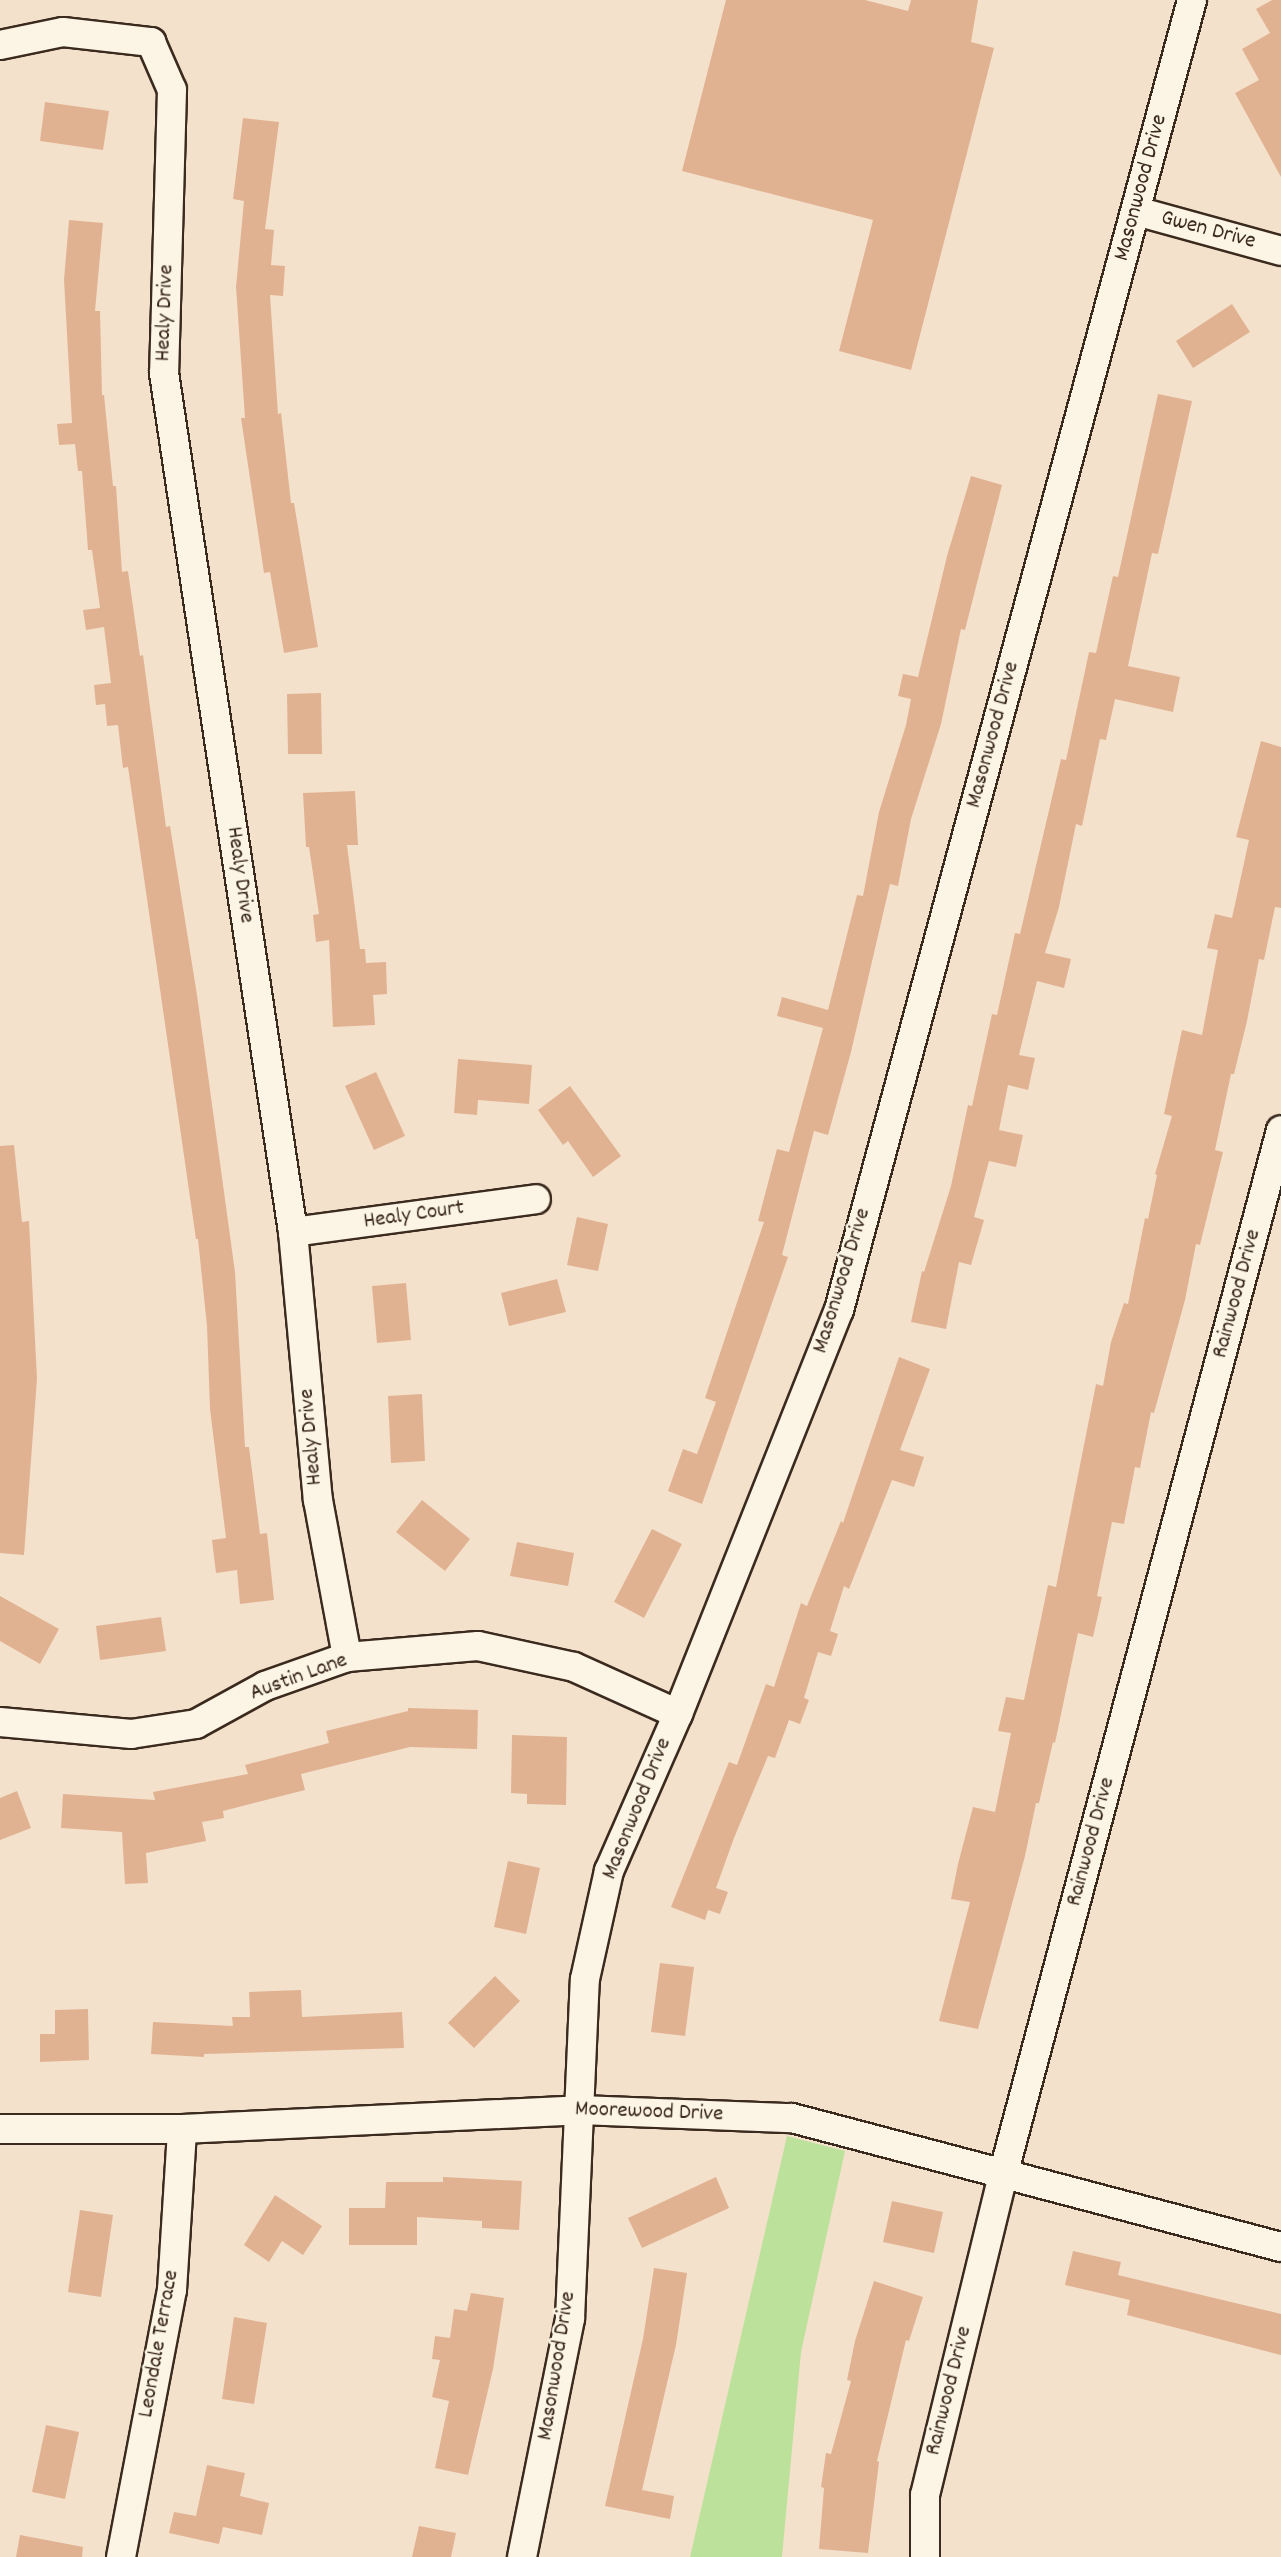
<!DOCTYPE html>
<html>
<head>
<meta charset="utf-8">
<style>
	body { margin:0 }
	#map { position:relative; width:1281px; height:2557px; overflow:hidden; background:#f4e1cc; font-family:Dekko,sans-serif }
	div>[style] { position:absolute }
	[style*='--x'] { left:calc(var(--x)*1px); top:calc(var(--y)*1px); width:calc(var(--w)*1px); rotate:calc(var(--a)*1deg) }
	.green>* { inset:0; background:#bce19b }
	.building>* { inset:0; background:#e1b292 }
	.roads { filter:drop-shadow(2px 0 #3b2a1e) drop-shadow(-2px 0 #3b2a1e) drop-shadow(0 2px #3b2a1e) drop-shadow(0 -2px #3b2a1e) }
	.minor>* { height:28px; margin:-14px; padding:0 14px; transform-origin:14px; border-radius:14px; background:#fcf5e5 }
	span { translate:-50% -50%; white-space:nowrap; text-align:center; line-height:1.15; -webkit-text-stroke:5px #fcf5e5; paint-order:stroke }
	.street-label { font-size:23px; color:#3b2a1e }
</style>
</head>
<body>
<div id="map">
	<div class="green">
		<i style="clip-path:polygon(787px 2136px,845px 2151px,801px 2352px,782px 2557px,690px 2557px)"></i>
	</div>
	<div class="building">
		<i style="clip-path:polygon(726px 0,865px 0,908px 11px,911px 0,978px 0,971px 42px,994px 48px,911px 370px,839px 351px,873px 220px,682px 171px)"></i>
		<i style="clip-path:polygon(1272px 0,1281px 0,1281px 177px,1235px 93px,1259px 80px,1242px 49px,1270px 33px,1256px 9px)"></i>
		<i style="clip-path:polygon(45px 102px,109px 111px,103px 150px,40px 141px)"></i>
		<i style="clip-path:polygon(243px 118px,279px 122px,265px 229px,274px 230px,271px 265px,285px 266px,283px 296px,270px 295px,278px 414px,281px 413px,291px 503px,294px 503px,318px 647px,284px 653px,270px 572px,264px 573px,241px 418px,245px 418px,236px 287px,244px 201px,233px 199px)"></i>
		<i style="clip-path:polygon(69px 220px,103px 223px,95px 311px,100px 311px,102px 395px,104px 395px,113px 486px,116px 486px,122px 572px,128px 571px,140px 656px,143px 655px,166px 827px,170px 826px,197px 995px,235px 1272px,245px 1447px,249px 1447px,260px 1534px,267px 1533px,274px 1600px,240px 1604px,237px 1570px,216px 1573px,212px 1540px,226px 1538px,210px 1409px,207px 1326px,198px 1239px,196px 1239px,128px 767px,123px 768px,118px 725px,107px 726px,105px 704px,96px 705px,94px 685px,111px 683px,104px 627px,86px 630px,83px 610px,100px 608px,92px 550px,88px 550px,82px 471px,78px 471px,75px 444px,59px 445px,57px 424px,72px 423px,64px 280px)"></i>
		<i style="clip-path:polygon(1232px 304px,1250px 332px,1193px 368px,1176px 341px)"></i>
		<i style="clip-path:polygon(1158px 394px,1192px 401px,1158px 554px,1152px 553px,1128px 666px,1180px 677px,1173px 712px,1115px 699px,1106px 740px,1100px 739px,1082px 826px,1076px 824px,1059px 907px,1045px 953px,1071px 959px,1064px 988px,1037px 981px,1019px 1055px,1035px 1058px,1028px 1090px,1008px 1085px,999px 1130px,1023px 1135px,1016px 1167px,989px 1161px,974px 1217px,984px 1220px,971px 1265px,959px 1262px,946px 1329px,911px 1322px,922px 1271px,924px 1272px,951px 1186px,968px 1105px,972px 1106px,992px 1014px,997px 1015px,1015px 933px,1020px 934px,1061px 759px,1066px 760px,1089px 652px,1096px 653px,1113px 576px,1118px 577px)"></i>
		<i style="clip-path:polygon(971px 476px,1002px 485px,965px 630px,961px 629px,941px 724px,911px 819px,898px 886px,890px 884px,851px 1052px,828px 1135px,814px 1131px,782px 1255px,788px 1257px,702px 1504px,668px 1491px,683px 1449px,697px 1454px,716px 1402px,705px 1398px,764px 1222px,758px 1221px,777px 1149px,789px 1152px,823px 1028px,777px 1016px,782px 997px,828px 1010px,857px 895px,863px 896px,879px 812px,906px 725px,911px 699px,898px 696px,903px 674px,918px 677px,947px 556px)"></i>
		<i style="clip-path:polygon(321px 693px,322px 754px,288px 754px,287px 694px)"></i>
		<i style="clip-path:polygon(1261px 741px,1281px 747px,1281px 908px,1275px 907px,1264px 960px,1259px 959px,1247px 1021px,1234px 1074px,1231px 1074px,1215px 1150px,1223px 1152px,1200px 1245px,1196px 1244px,1185px 1300px,1154px 1413px,1151px 1412px,1140px 1468px,1135px 1467px,1124px 1524px,1112px 1522px,1097px 1596px,1102px 1597px,1093px 1637px,1078px 1633px,1055px 1743px,1053px 1742px,1039px 1803px,1036px 1803px,1025px 1856px,978px 2029px,939px 2021px,970px 1902px,951px 1899px,958px 1864px,973px 1807px,995px 1812px,1011px 1733px,998px 1731px,1006px 1697px,1024px 1700px,1048px 1585px,1056px 1587px,1096px 1384px,1103px 1386px,1111px 1342px,1124px 1303px,1128px 1304px,1145px 1218px,1148px 1219px,1157px 1175px,1155px 1174px,1172px 1116px,1164px 1114px,1182px 1030px,1202px 1035px,1218px 950px,1207px 948px,1215px 914px,1232px 918px,1249px 840px,1236px 837px)"></i>
		<i style="clip-path:polygon(355px 791px,358px 845px,347px 845px,360px 949px,365px 949px,366px 963px,386px 962px,387px 994px,373px 995px,375px 1025px,333px 1027px,329px 940px,316px 942px,313px 915px,319px 914px,309px 847px,306px 847px,303px 793px)"></i>
		<i style="clip-path:polygon(458px 1059px,532px 1065px,529px 1104px,478px 1100px,477px 1115px,454px 1113px)"></i>
		<i style="clip-path:polygon(376px 1072px,405px 1136px,374px 1150px,345px 1086px)"></i>
		<i style="clip-path:polygon(570px 1086px,621px 1156px,593px 1177px,568px 1141px,563px 1145px,538px 1110px)"></i>
		<i style="clip-path:polygon(14px 1145px,22px 1222px,29px 1221px,37px 1379px,24px 1555px,0 1553px,0 1146px)"></i>
		<i style="clip-path:polygon(577px 1217px,608px 1224px,598px 1271px,567px 1265px)"></i>
		<i style="clip-path:polygon(557px 1279px,566px 1312px,509px 1326px,501px 1293px)"></i>
		<i style="clip-path:polygon(406px 1283px,411px 1340px,377px 1343px,372px 1286px)"></i>
		<i style="clip-path:polygon(899px 1357px,930px 1369px,900px 1450px,924px 1457px,914px 1487px,892px 1480px,849px 1589px,844px 1586px,830px 1631px,838px 1634px,831px 1656px,818px 1652px,804px 1698px,809px 1700px,800px 1724px,789px 1720px,775px 1758px,768px 1756px,734px 1838px,716px 1888px,728px 1892px,720px 1914px,708px 1910px,705px 1920px,671px 1907px,729px 1762px,737px 1765px,766px 1684px,774px 1687px,801px 1603px,807px 1606px,841px 1521px,843px 1523px)"></i>
		<i style="clip-path:polygon(422px 1394px,425px 1461px,391px 1463px,388px 1396px)"></i>
		<i style="clip-path:polygon(422px 1500px,470px 1539px,445px 1571px,396px 1532px)"></i>
		<i style="clip-path:polygon(652px 1529px,682px 1544px,644px 1618px,614px 1602px)"></i>
		<i style="clip-path:polygon(517px 1542px,574px 1553px,568px 1586px,510px 1576px)"></i>
		<i style="clip-path:polygon(0 1596px,59px 1629px,40px 1664px,0 1641px)"></i>
		<i style="clip-path:polygon(161px 1617px,166px 1651px,100px 1660px,96px 1626px)"></i>
		<i style="clip-path:polygon(408px 1708px,478px 1710px,477px 1749px,410px 1747px,301px 1774px,305px 1790px,223px 1811px,224px 1818px,202px 1822px,206px 1841px,146px 1853px,148px 1883px,125px 1884px,122px 1832px,61px 1828px,63px 1794px,155px 1800px,153px 1792px,248px 1774px,245px 1765px,329px 1743px,326px 1731px,408px 1711px)"></i>
		<i style="clip-path:polygon(512px 1735px,567px 1737px,566px 1805px,527px 1804px,527px 1794px,511px 1793px)"></i>
		<i style="clip-path:polygon(17px 1791px,31px 1828px,0 1840px,0 1798px)"></i>
		<i style="clip-path:polygon(508px 1861px,540px 1868px,526px 1934px,494px 1927px)"></i>
		<i style="clip-path:polygon(660px 1963px,694px 1967px,685px 2036px,651px 2032px)"></i>
		<i style="clip-path:polygon(495px 1976px,520px 2001px,474px 2048px,448px 2023px)"></i>
		<i style="clip-path:polygon(301px 1990px,302px 2017px,402px 2012px,404px 2048px,204px 2054px,204px 2057px,151px 2054px,153px 2022px,233px 2026px,232px 2017px,250px 2017px,249px 1992px)"></i>
		<i style="clip-path:polygon(88px 2009px,89px 2060px,40px 2062px,40px 2034px,55px 2034px,55px 2010px)"></i>
		<i style="clip-path:polygon(443px 2177px,522px 2181px,519px 2230px,482px 2228px,482px 2221px,417px 2217px,417px 2245px,349px 2245px,349px 2208px,385px 2208px,386px 2182px,443px 2182px)"></i>
		<i style="clip-path:polygon(716px 2177px,729px 2208px,642px 2248px,628px 2218px)"></i>
		<i style="clip-path:polygon(275px 2195px,322px 2226px,303px 2255px,282px 2241px,269px 2262px,244px 2245px)"></i>
		<i style="clip-path:polygon(892px 2201px,943px 2212px,934px 2253px,883px 2242px)"></i>
		<i style="clip-path:polygon(80px 2210px,113px 2215px,101px 2297px,68px 2292px)"></i>
		<i style="clip-path:polygon(1073px 2251px,1121px 2262px,1118px 2275px,1281px 2314px,1281px 2355px,1127px 2315px,1130px 2300px,1065px 2285px)"></i>
		<i style="clip-path:polygon(654px 2268px,687px 2273px,676px 2345px,642px 2490px,674px 2496px,670px 2519px,605px 2506px,643px 2339px)"></i>
		<i style="clip-path:polygon(874px 2281px,923px 2297px,909px 2341px,906px 2340px,877px 2461px,879px 2462px,868px 2553px,819px 2549px,824px 2488px,821px 2487px,826px 2453px,831px 2454px,851px 2381px,847px 2380px,855px 2341px)"></i>
		<i style="clip-path:polygon(471px 2293px,504px 2298px,493px 2369px,468px 2475px,435px 2468px,449px 2401px,432px 2397px,440px 2360px,432px 2359px,435px 2336px,450px 2338px,454px 2309px,467px 2311px)"></i>
		<i style="clip-path:polygon(234px 2317px,267px 2323px,254px 2404px,222px 2399px)"></i>
		<i style="clip-path:polygon(46px 2425px,79px 2432px,65px 2499px,32px 2492px)"></i>
		<i style="clip-path:polygon(207px 2465px,245px 2473px,240px 2496px,269px 2503px,262px 2535px,223px 2527px,219px 2544px,169px 2533px,174px 2512px,196px 2516px)"></i>
		<i style="clip-path:polygon(419px 2526px,456px 2533px,451px 2557px,412px 2557px)"></i>
		<i style="clip-path:polygon(20px 2535px,83px 2547px,82px 2557px,16px 2557px)"></i>
	</div>
	<div class="roads">
		<div class="minor">
			<i style="--x:0;--y:45;--w:64;--a:-11.7"></i>
			<i style="--x:63;--y:32;--w:89;--a:6.5"></i>
			<i style="--x:151;--y:42;--w:52;--a:66.4"></i>
			<i style="--x:172;--y:90;--w:283;--a:91.6"></i>
			<i style="--x:164;--y:373;--w:869;--a:81.46"></i>
			<i style="--x:293;--y:1232;--w:269;--a:84.7"></i>
			<i style="--x:318;--y:1500;--w:160;--a:79.5"></i>
			<i style="--x:1136;--y:211;--w:150;--a:15.4"></i>
			<i style="--x:293;--y:1232;--w:245;--a:-7.7"></i>
			<i style="--x:0;--y:1722;--w:132;--a:5.2"></i>
			<i style="--x:131;--y:1734;--w:66;--a:-8.7"></i>
			<i style="--x:196;--y:1724;--w:79;--a:-28.8"></i>
			<i style="--x:265;--y:1686;--w:87;--a:-19.5"></i>
			<i style="--x:347;--y:1657;--w:131;--a:-4.8"></i>
			<i style="--x:478;--y:1646;--w:98;--a:12.3"></i>
			<i style="--x:574;--y:1667;--w:114;--a:24.3"></i>
			<i style="--x:0;--y:2129;--w:182;--a:0"></i>
			<i style="--x:182;--y:2129;--w:398;--a:-2.7"></i>
			<i style="--x:580;--y:2110;--w:212;--a:2.2"></i>
			<i style="--x:792;--y:2118;--w:506;--a:14.78"></i>
			<i style="--x:121;--y:2557;--w:272;--a:-79.2"></i>
			<i style="--x:172;--y:2290;--w:161;--a:-86.4"></i>
			<i style="--x:522;--y:2557;--w:243;--a:-78.6"></i>
			<i style="--x:570;--y:2319;--w:340;--a:-87.5"></i>
			<i style="--x:585;--y:1979;--w:111;--a:-77.5"></i>
			<i style="--x:609;--y:1871;--w:171;--a:-66.3"></i>
			<i style="--x:678;--y:1714;--w:435;--a:-68.3"></i>
			<i style="--x:839;--y:1310;--w:1357;--a:-74.92"></i>
			<i style="--x:925;--y:2557;--w:62;--a:-90"></i>
			<i style="--x:925;--y:2495;--w:329;--a:-76.3"></i>
			<i style="--x:1003;--y:2175;--w:1081;--a:-75.1"></i>
		</div>
	</div>
	<div class="street-label">
		<span style="left:1142px;top:188px;rotate:-75deg">Masonwood Drive</span>
		<span style="left:1208px;top:231px;rotate:15deg">Gwen Drive</span>
		<span style="left:166px;top:313px;rotate:-88deg">Healy Drive</span>
		<span style="left:994px;top:735px;rotate:-75deg">Masonwood Drive</span>
		<span style="left:239px;top:875px;rotate:82deg">Healy Drive</span>
		<span style="left:414px;top:1216px;rotate:-8deg">Healy Court</span>
		<span style="left:843px;top:1281px;rotate:-73deg">Masonwood Drive</span>
		<span style="left:1238px;top:1294px;rotate:-75deg">Rainwood Drive</span>
		<span style="left:312px;top:1437px;rotate:-95deg">Healy Drive</span>
		<span style="left:299px;top:1678px;rotate:-20deg">Austin Lane</span>
		<span style="left:638px;top:1809px;rotate:-68deg">Masonwood Drive</span>
		<span style="left:1092px;top:1842px;rotate:-75deg">Rainwood Drive</span>
		<span style="left:649px;top:2113px;rotate:2deg">Moorewood Drive</span>
		<span style="left:160px;top:2344px;rotate:-80deg">Leondale Terrace</span>
		<span style="left:558px;top:2366px;rotate:-81deg">Masonwood Drive</span>
		<span style="left:950px;top:2391px;rotate:-76deg">Rainwood Drive</span>
	</div>
</div>
</body>
</html>
